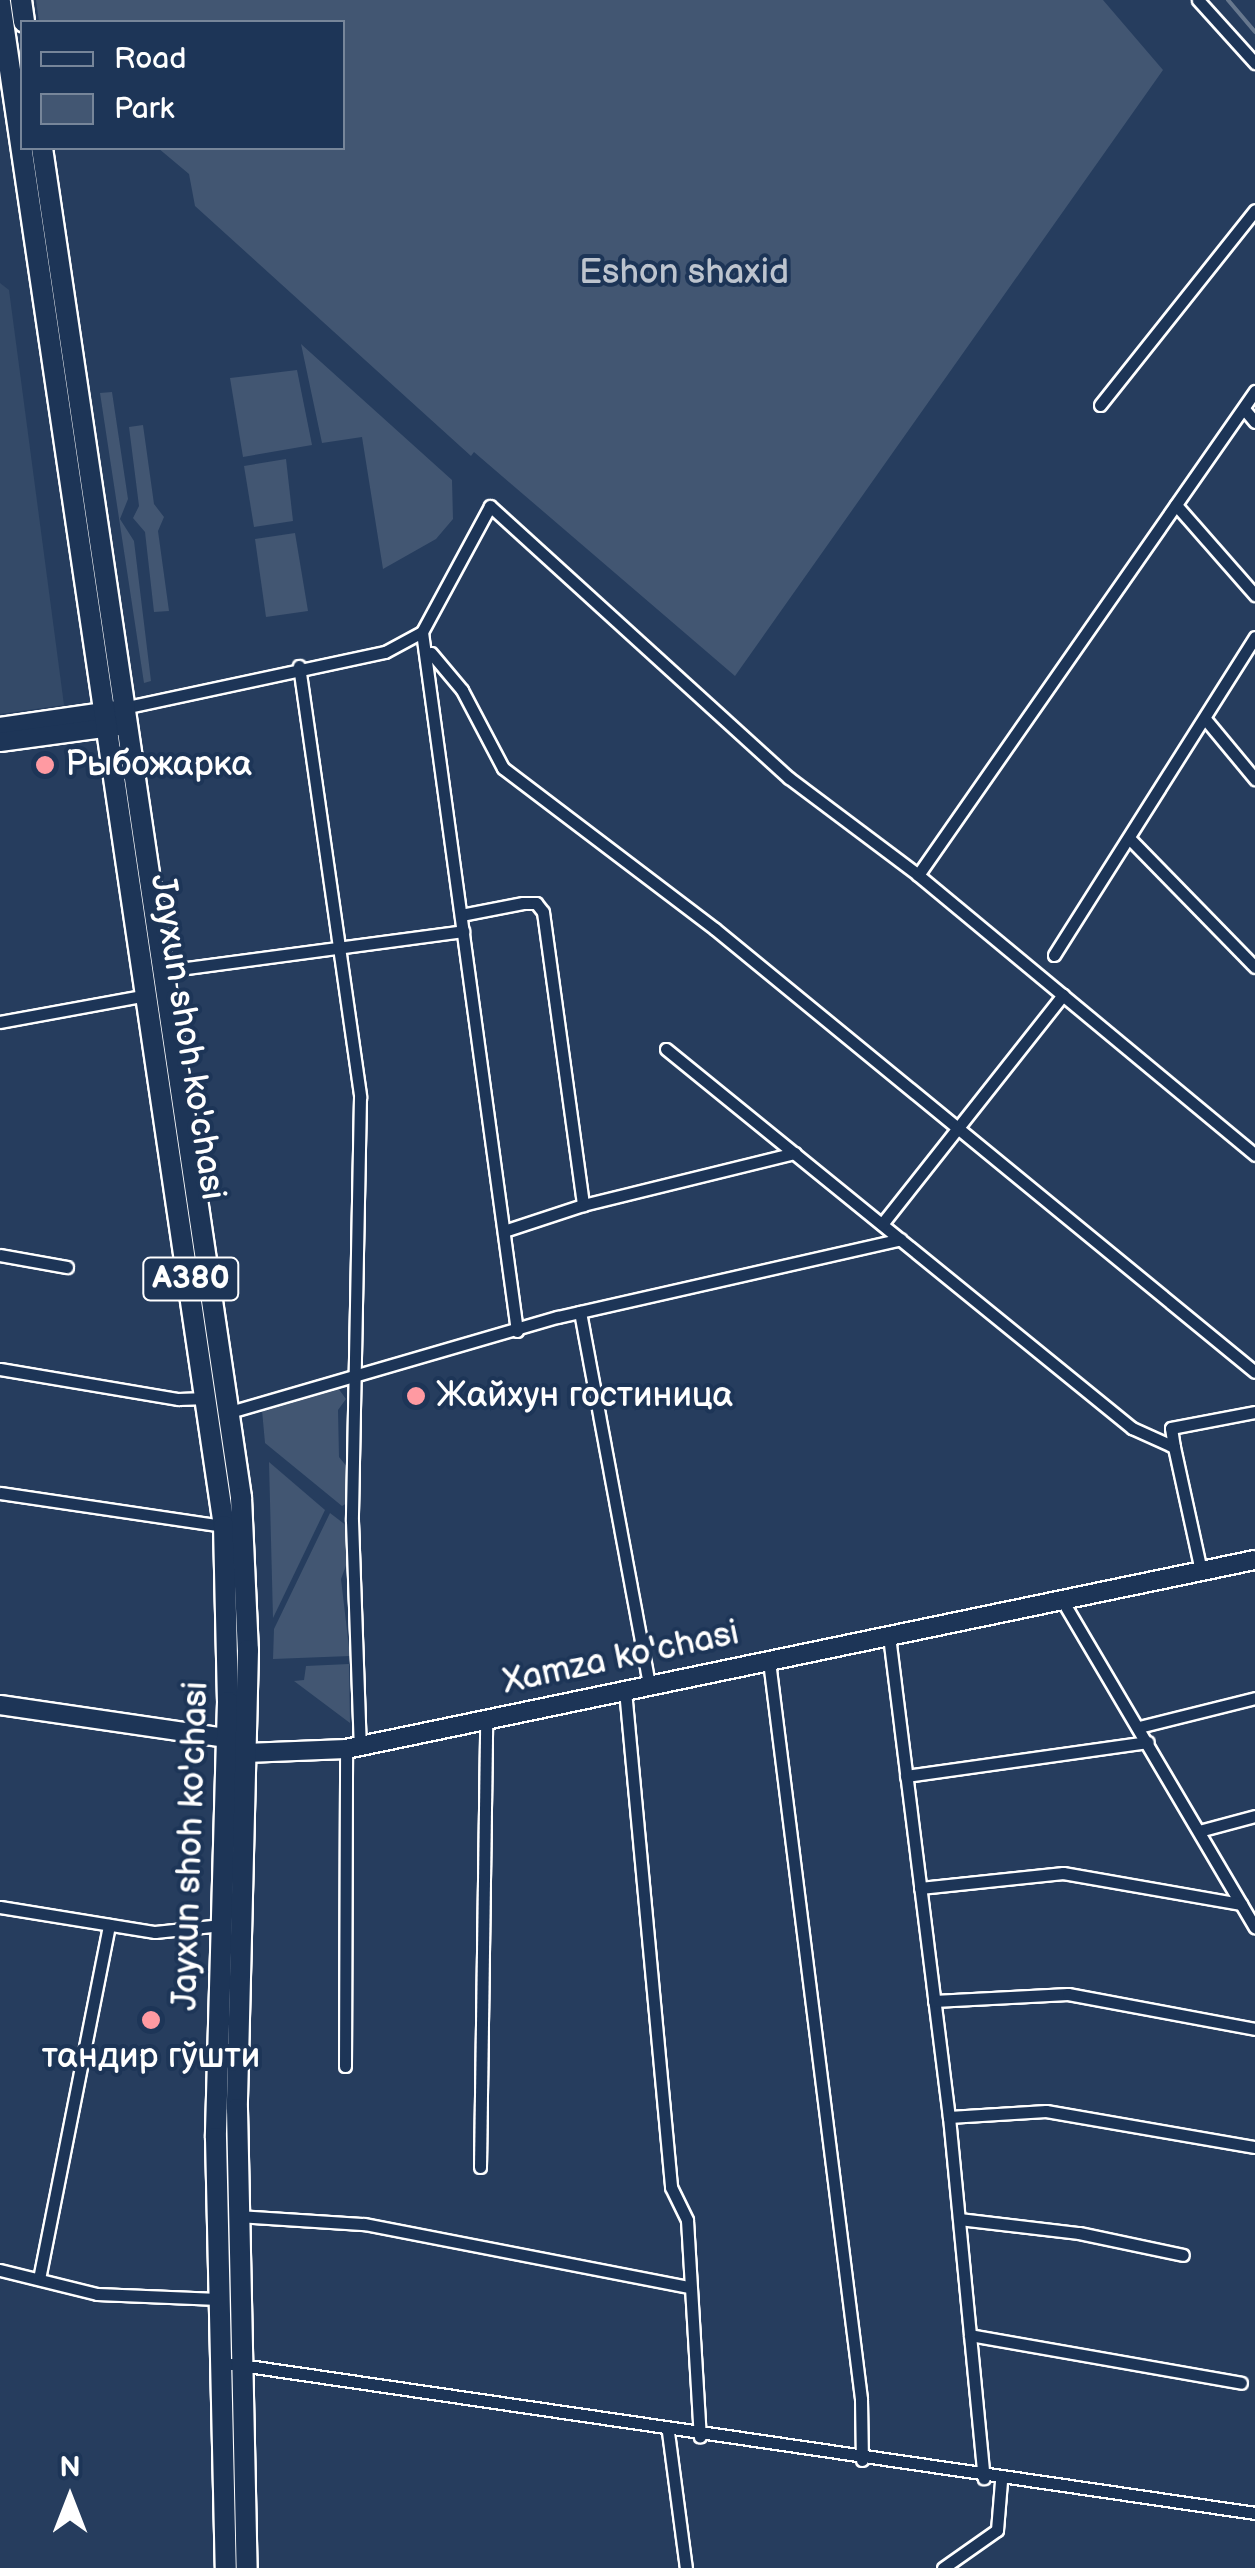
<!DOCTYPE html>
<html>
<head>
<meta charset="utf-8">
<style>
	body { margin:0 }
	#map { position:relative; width:1255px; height:2568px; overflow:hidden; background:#263d5e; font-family:"Balsamiq Sans",sans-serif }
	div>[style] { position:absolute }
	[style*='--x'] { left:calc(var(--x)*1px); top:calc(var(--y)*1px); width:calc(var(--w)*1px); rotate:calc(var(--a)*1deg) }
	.built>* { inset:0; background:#344a68 }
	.green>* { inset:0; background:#425672 }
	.stream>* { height:4px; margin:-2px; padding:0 2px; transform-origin:2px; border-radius:2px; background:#67788e }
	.roads { filter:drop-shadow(2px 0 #fff) drop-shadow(-2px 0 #fff) drop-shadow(0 2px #fff) drop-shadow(0 -2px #fff) }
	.street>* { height:11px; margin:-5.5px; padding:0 5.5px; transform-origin:5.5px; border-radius:5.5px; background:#1d3557 }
	.secondary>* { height:18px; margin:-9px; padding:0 9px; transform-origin:9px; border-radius:9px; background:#1d3557 }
	.highway>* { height:20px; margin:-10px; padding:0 10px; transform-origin:10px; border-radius:10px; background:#1d3557 }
	.dots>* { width:28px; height:28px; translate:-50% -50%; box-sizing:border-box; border:5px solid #1d3557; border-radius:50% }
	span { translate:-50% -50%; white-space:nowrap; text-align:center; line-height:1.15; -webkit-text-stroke:8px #1d3557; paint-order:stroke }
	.shield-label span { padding:2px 8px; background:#1d3557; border:2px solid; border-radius:8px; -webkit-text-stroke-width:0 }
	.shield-label { font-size:32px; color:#fff; font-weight:700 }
	.park-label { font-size:35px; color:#bdc4ce }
	.poi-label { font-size:35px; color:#fff }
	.left { translate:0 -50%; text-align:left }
	.street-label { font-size:35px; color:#fff }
	.legend { position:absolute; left:20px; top:20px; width:325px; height:130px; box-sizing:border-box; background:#1d3557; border:2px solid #77869a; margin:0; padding:12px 18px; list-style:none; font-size:30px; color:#fff }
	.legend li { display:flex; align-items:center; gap:20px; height:50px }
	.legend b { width:50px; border:2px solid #77869a }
	.north { position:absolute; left:20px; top:2448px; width:100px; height:100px; -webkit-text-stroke:8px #1d3557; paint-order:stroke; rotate:0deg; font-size:28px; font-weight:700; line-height:40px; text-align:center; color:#fff }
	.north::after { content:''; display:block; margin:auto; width:35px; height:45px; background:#fff; clip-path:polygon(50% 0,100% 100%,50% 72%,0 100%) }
</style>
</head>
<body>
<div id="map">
	<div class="built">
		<i style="clip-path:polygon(0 283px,9px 290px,64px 705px,0 714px)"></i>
	</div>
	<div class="green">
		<i style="clip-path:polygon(36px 0,1103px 0,1163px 70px,735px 676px,474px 452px,471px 456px,195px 206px,189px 174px,158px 148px,342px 148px,342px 22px,39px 22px)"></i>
		<i style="clip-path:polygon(301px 344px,452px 480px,453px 519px,436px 539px,383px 569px,362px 437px,322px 443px)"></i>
		<i style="clip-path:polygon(297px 370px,312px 445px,243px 457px,230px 378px)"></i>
		<i style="clip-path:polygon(112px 392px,128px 499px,120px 519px,134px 541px,151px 681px,144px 683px,100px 393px)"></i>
		<i style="clip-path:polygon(143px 425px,154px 504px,164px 517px,158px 531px,169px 611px,154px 612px,145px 532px,133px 518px,139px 506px,129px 427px)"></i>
		<i style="clip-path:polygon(286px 459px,293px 521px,254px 527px,244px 466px)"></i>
		<i style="clip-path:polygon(295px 533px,308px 611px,266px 617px,255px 539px)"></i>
		<i style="clip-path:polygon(338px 1388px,346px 1399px,338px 1410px,339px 1457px,348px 1468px,349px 1502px,342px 1506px,265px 1443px,262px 1410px)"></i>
		<i style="clip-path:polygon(269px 1462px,325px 1510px,273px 1618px)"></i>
		<i style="clip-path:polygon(330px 1513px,347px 1526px,348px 1560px,341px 1579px,350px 1656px,273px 1659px,274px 1629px)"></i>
		<i style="clip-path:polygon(349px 1664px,350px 1723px,294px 1681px,304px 1680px,306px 1666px)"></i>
	</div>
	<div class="stream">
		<i style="--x:1228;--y:0;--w:42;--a:49.8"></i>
	</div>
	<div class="roads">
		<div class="street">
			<i style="--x:1198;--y:0;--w:85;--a:47.9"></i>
			<i style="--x:1100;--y:405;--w:249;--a:-51.5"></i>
			<i style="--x:1244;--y:409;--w:17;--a:50"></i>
			<i style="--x:1176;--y:505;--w:120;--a:48.7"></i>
			<i style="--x:431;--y:653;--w:48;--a:50"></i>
			<i style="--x:462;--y:690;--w:88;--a:62.3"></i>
			<i style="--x:503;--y:768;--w:266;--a:37.2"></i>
			<i style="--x:715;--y:929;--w:698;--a:39.36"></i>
			<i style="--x:299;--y:666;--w:435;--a:81.9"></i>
			<i style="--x:360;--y:1097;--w:424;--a:91.1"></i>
			<i style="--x:352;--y:1521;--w:226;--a:88"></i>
			<i style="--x:123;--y:708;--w:268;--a:-12.1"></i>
			<i style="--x:385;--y:652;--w:42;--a:-28.4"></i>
			<i style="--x:1206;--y:720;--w:77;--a:50.3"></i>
			<i style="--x:1129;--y:838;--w:180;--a:45.7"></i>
			<i style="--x:918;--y:875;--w:590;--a:-55.15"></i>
			<i style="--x:461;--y:915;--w:63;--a:-11"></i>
			<i style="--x:523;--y:903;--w:13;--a:0"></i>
			<i style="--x:536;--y:903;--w:11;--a:52"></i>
			<i style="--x:543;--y:912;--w:296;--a:82.2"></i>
			<i style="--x:1054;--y:955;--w:376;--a:-57.7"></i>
			<i style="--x:164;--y:971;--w:302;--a:-7.6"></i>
			<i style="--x:0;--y:1022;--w:149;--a:-10.4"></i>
			<i style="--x:666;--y:1049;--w:601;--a:39.12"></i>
			<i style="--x:1132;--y:1428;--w:46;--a:24.3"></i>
			<i style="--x:1174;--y:1447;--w:127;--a:77.7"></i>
			<i style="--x:882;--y:1224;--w:292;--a:-51.7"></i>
			<i style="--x:507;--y:1230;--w:80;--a:-18.2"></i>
			<i style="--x:583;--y:1205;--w:218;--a:-13.8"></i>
			<i style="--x:0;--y:1255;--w:68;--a:10.2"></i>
			<i style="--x:580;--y:1312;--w:379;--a:79.5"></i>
			<i style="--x:517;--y:1331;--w:705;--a:-97.74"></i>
			<i style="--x:422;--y:632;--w:143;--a:-61.6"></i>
			<i style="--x:490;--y:506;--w:404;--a:42.3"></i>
			<i style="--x:789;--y:778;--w:161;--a:36.9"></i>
			<i style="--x:918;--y:875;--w:438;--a:39.7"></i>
			<i style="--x:0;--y:1369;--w:181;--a:9.6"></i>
			<i style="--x:178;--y:1399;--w:30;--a:-2"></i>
			<i style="--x:230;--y:1412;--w:341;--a:-16.2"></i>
			<i style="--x:558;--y:1317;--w:351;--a:-12.8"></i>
			<i style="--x:1174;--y:1447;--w:19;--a:-99"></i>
			<i style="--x:1171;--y:1428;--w:86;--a:-10.8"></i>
			<i style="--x:0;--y:1493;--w:226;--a:8.4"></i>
			<i style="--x:1062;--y:1600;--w:380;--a:59.5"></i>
			<i style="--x:889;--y:1636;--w:485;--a:82.9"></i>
			<i style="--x:949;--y:2117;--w:363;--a:84.5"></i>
			<i style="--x:769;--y:1661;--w:744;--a:82.89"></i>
			<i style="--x:861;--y:2399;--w:61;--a:89.1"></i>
			<i style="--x:625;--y:1690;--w:499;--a:84.7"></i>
			<i style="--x:671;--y:2187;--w:37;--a:64"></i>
			<i style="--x:687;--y:2220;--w:217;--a:86.6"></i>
			<i style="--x:1139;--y:1727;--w:120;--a:-14"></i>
			<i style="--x:906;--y:1776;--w:244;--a:-8"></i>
			<i style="--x:1199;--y:1831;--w:58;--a:-15"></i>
			<i style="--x:920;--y:1888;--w:144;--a:-6"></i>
			<i style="--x:1063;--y:1873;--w:181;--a:9.9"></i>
			<i style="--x:0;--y:1907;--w:157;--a:9.2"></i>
			<i style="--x:155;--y:1932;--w:67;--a:-6"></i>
			<i style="--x:934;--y:2001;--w:134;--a:-3"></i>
			<i style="--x:1068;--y:1994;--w:190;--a:10.6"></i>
			<i style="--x:345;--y:2066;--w:317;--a:-89.8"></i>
			<i style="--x:949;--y:2117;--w:97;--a:-3.5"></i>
			<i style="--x:1046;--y:2111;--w:212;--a:9.8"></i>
			<i style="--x:480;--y:2167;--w:447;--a:-89.2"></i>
			<i style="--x:239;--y:2216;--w:125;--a:3.7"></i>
			<i style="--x:364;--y:2224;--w:331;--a:11"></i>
			<i style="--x:959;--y:2219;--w:121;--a:6.7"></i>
			<i style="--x:1079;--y:2233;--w:106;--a:11.9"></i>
			<i style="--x:0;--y:2270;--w:100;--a:13.9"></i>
			<i style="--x:97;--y:2294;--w:121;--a:2.4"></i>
			<i style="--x:39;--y:2279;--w:361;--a:-78.8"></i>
			<i style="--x:970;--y:2335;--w:275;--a:10"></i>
			<i style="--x:220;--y:2362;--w:1046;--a:8.3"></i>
			<i style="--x:668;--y:2432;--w:137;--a:82.5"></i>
			<i style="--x:943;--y:2568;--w:66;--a:-35.1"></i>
			<i style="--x:997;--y:2530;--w:49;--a:-85.3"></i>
		</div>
		<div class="secondary">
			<i style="--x:0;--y:727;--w:119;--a:-8.2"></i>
			<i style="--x:0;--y:742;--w:119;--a:-7.7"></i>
			<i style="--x:0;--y:1705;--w:229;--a:8.3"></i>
			<i style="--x:227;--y:1738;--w:24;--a:38"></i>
			<i style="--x:246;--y:1753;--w:100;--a:-2.3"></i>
			<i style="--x:346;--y:1749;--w:928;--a:-11.75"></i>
		</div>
		<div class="highway">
			<i style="--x:21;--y:0;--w:22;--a:82"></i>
			<i style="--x:0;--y:2;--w:1540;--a:81.64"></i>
			<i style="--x:224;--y:1526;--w:176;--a:88.7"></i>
			<i style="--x:228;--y:1702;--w:436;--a:91.6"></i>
			<i style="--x:216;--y:2138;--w:430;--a:88.7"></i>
			<i style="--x:42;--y:148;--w:1365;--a:81.61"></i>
			<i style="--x:241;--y:1498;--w:152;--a:87.4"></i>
			<i style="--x:248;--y:1650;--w:459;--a:91.4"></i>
			<i style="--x:237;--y:2109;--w:459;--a:88.8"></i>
		</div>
	</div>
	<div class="dots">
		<i style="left:45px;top:765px;background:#ff9aa2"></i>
		<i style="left:416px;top:1396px;background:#ff9aa2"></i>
		<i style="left:151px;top:2020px;background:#ff9aa2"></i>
	</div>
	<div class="shield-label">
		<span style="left:191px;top:1279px">A380</span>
	</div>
	<div class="park-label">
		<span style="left:684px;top:273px">Eshon shaxid</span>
	</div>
	<div class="poi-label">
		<span class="left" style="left:65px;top:765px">Рыбожарка</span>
		<span class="left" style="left:436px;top:1396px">Жайхун гостиница</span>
		<span style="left:151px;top:2057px">тандир гўшти</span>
	</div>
	<div class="street-label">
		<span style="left:187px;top:1037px;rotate:81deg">Jayxun shoh ko'chasi</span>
		<span style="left:621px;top:1658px;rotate:-12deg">Xamza ko'chasi</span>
		<span style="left:191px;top:1846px;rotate:-88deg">Jayxun shoh ko'chasi</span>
	</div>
	<ul class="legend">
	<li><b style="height:12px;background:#1d3557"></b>Road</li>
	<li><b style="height:28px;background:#425672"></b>Park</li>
	</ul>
	<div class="north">N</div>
</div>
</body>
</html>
